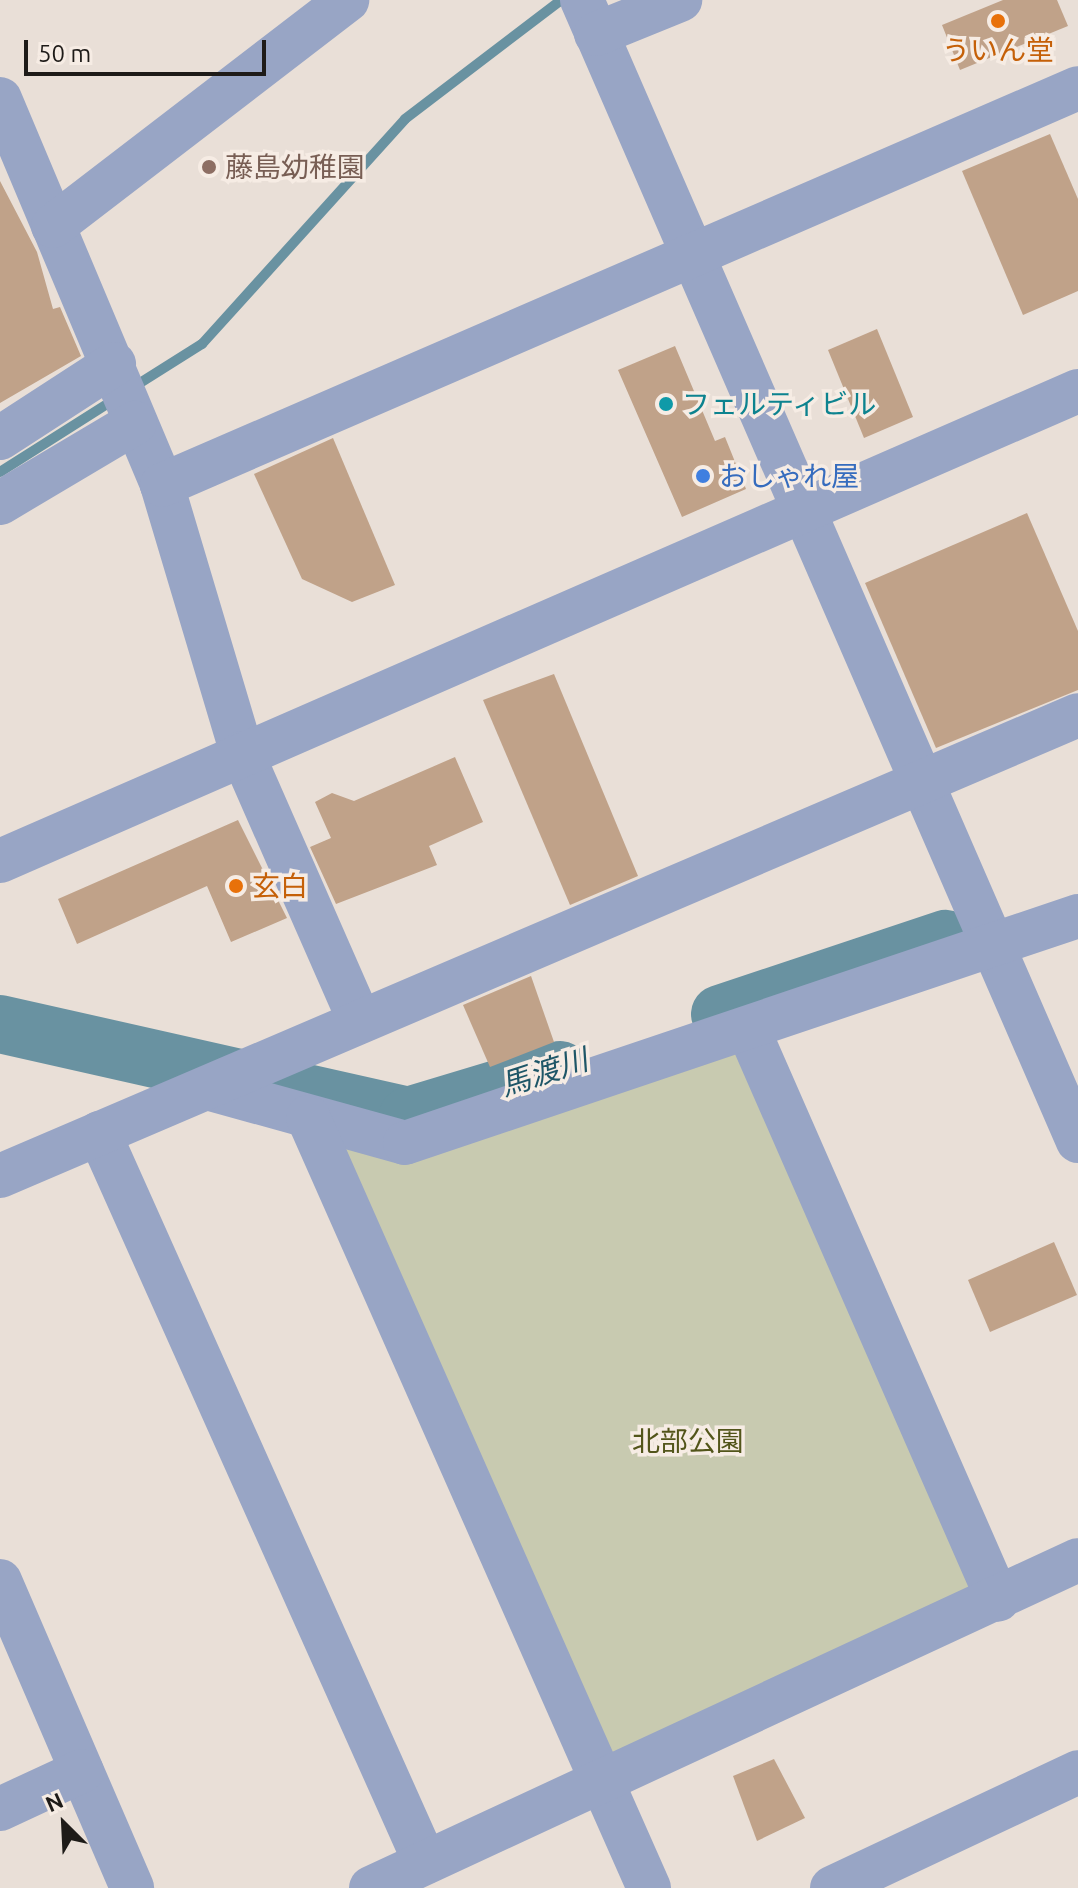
<!DOCTYPE html>
<html>
<head>
<meta charset="utf-8">
<style>
	body { margin:0 }
	#map { position:relative; width:1078px; height:1888px; overflow:hidden; background:#e9dfd7; font-family:Ubuntu,"Noto Sans JP",sans-serif }
	div>[style] { position:absolute }
	[style*='--x'] { left:calc(var(--x)*1px); top:calc(var(--y)*1px); width:calc(var(--w)*1px); rotate:calc(var(--a)*1deg) }
	.green>* { inset:0; background:#c8cab0 }
	.stream>* { height:10px; margin:-5px; padding:0 5px; transform-origin:5px; border-radius:5px; background:#6992a1 }
	.river>* { height:58px; margin:-29px; padding:0 29px; transform-origin:29px; border-radius:29px; background:#6992a1 }
	.building>* { inset:0; background:#c0a289 }
	.minor>* { height:44px; margin:-22px; padding:0 22px; transform-origin:22px; border-radius:22px; background:#98a5c5 }
	.dots>* { width:22px; height:22px; translate:-50% -50%; box-sizing:border-box; border:4px solid #f6ece4; border-radius:50% }
	span { translate:-50% -50%; white-space:nowrap; text-align:center; line-height:1.15; -webkit-text-stroke:7px #f6ece4; paint-order:stroke }
	.food-label { font-size:28px; color:#c56008 }
	.left { translate:0 -50%; text-align:left }
	.education-label { font-size:28px; color:#785e54 }
	.culture-label { font-size:28px; color:#0d838f }
	.shop-label { font-size:28px; color:#366cbe }
	.park-label { font-size:28px; color:#52551a }
	.water-label { font-size:30px; color:#1e5667; font-style:italic }
	.north { position:absolute; left:24px; top:1784px; width:80px; height:80px; -webkit-text-stroke:6px #f6ece4; paint-order:stroke; rotate:336deg; font-size:22px; font-weight:700; line-height:32px; text-align:center; color:#1e1b18 }
	.north::after { content:''; display:block; margin:auto; width:28px; height:36px; background:#1e1b18; clip-path:polygon(50% 0,100% 100%,50% 72%,0 100%) }
	.scale { position:absolute; left:24px; top:40px; width:242px; height:36px; box-sizing:border-box; border:4px solid #1e1b18; border-top:0; padding-left:10px; font-size:24px; line-height:28px; white-space:nowrap; color:#1e1b18; -webkit-text-stroke:6px #f6ece4; paint-order:stroke }
</style>
</head>
<body>
<div id="map">
	<div class="green">
		<i style="clip-path:polygon(745px 1036px,991px 1593px,598px 1774px,313px 1121px,406px 1146px)"></i>
	</div>
	<div class="stream">
		<i style="--x:132;--y:388;--w:83;--a:-32.2"></i>
		<i style="--x:202;--y:344;--w:303;--a:-47.9"></i>
		<i style="--x:405;--y:119;--w:196;--a:-37.3"></i>
		<i style="--x:0;--y:472;--w:136;--a:-32.4"></i>
	</div>
	<div class="river">
		<i style="--x:720;--y:1014;--w:238;--a:-18.4"></i>
		<i style="--x:0;--y:1024;--w:418;--a:12.7"></i>
		<i style="--x:408;--y:1116;--w:159;--a:-16.8"></i>
	</div>
	<div class="building">
		<i style="clip-path:polygon(1003px 0,1057px 0,1068px 26px,960px 70px,942px 25px)"></i>
		<i style="clip-path:polygon(1050px 134px,1078px 199px,1078px 291px,1023px 315px,962px 171px)"></i>
		<i style="clip-path:polygon(0 181px,37px 252px,53px 309px,60px 307px,81px 356px,0 403px)"></i>
		<i style="clip-path:polygon(877px 329px,913px 417px,864px 438px,828px 350px)"></i>
		<i style="clip-path:polygon(675px 346px,715px 441px,725px 437px,746px 489px,682px 517px,618px 370px)"></i>
		<i style="clip-path:polygon(333px 438px,395px 585px,352px 602px,302px 579px,254px 474px)"></i>
		<i style="clip-path:polygon(1027px 513px,1078px 631px,1078px 690px,936px 748px,865px 583px)"></i>
		<i style="clip-path:polygon(554px 674px,638px 876px,570px 905px,483px 700px)"></i>
		<i style="clip-path:polygon(455px 757px,483px 822px,429px 846px,437px 865px,336px 904px,310px 847px,331px 838px,315px 802px,332px 793px,354px 801px)"></i>
		<i style="clip-path:polygon(238px 820px,287px 918px,231px 942px,207px 886px,77px 944px,58px 899px)"></i>
		<i style="clip-path:polygon(531px 976px,554px 1042px,490px 1067px,463px 1005px)"></i>
		<i style="clip-path:polygon(1054px 1242px,1077px 1295px,990px 1332px,968px 1280px)"></i>
		<i style="clip-path:polygon(774px 1759px,805px 1818px,757px 1841px,733px 1776px)"></i>
	</div>
	<div class="minor">
		<i style="--x:582;--y:0;--w:1244;--a:66.51"></i>
		<i style="--x:596;--y:34;--w:91;--a:-22"></i>
		<i style="--x:0;--y:99;--w:419;--a:67.2"></i>
		<i style="--x:162;--y:485;--w:280;--a:73.4"></i>
		<i style="--x:242;--y:753;--w:292;--a:66.3"></i>
		<i style="--x:53;--y:226;--w:371;--a:-37.5"></i>
		<i style="--x:0;--y:438;--w:136;--a:-33"></i>
		<i style="--x:162;--y:485;--w:998;--a:-23.43"></i>
		<i style="--x:0;--y:503;--w:157;--a:-30.7"></i>
		<i style="--x:0;--y:861;--w:1176;--a:-23.56"></i>
		<i style="--x:748;--y:1029;--w:623;--a:66.35"></i>
		<i style="--x:207;--y:1088;--w:205;--a:15.5"></i>
		<i style="--x:405;--y:1143;--w:710;--a:-18.64"></i>
		<i style="--x:308;--y:1117;--w:843;--a:66.14"></i>
		<i style="--x:99;--y:1133;--w:799;--a:65.91"></i>
		<i style="--x:0;--y:1176;--w:1172;--a:-23.15"></i>
		<i style="--x:0;--y:1581;--w:334;--a:66.7"></i>
		<i style="--x:0;--y:1809;--w:90;--a:-24.9"></i>
		<i style="--x:371;--y:1888;--w:779;--a:-24.89"></i>
		<i style="--x:832;--y:1888;--w:272;--a:-25.2"></i>
	</div>
	<div class="dots">
		<i style="left:998px;top:21px;background:#e8710a"></i>
		<i style="left:209px;top:167px;background:#8d6e63"></i>
		<i style="left:666px;top:404px;background:#0f9aa8"></i>
		<i style="left:703px;top:476px;background:#3f7fe0"></i>
		<i style="left:236px;top:886px;background:#e8710a"></i>
	</div>
	<div class="food-label">
		<span style="left:998px;top:50px">ういん堂</span>
		<span class="left" style="left:252px;top:886px">玄白</span>
	</div>
	<div class="education-label">
		<span class="left" style="left:225px;top:167px">藤島幼稚園</span>
	</div>
	<div class="culture-label">
		<span class="left" style="left:682px;top:404px">フェルティビル</span>
	</div>
	<div class="shop-label">
		<span class="left" style="left:719px;top:476px">おしゃれ屋</span>
	</div>
	<div class="park-label">
		<span style="left:688px;top:1441px">北部公園</span>
	</div>
	<div class="water-label">
		<span style="left:544px;top:1072px;rotate:-18deg">馬渡川</span>
	</div>
	<div class="north">N</div>
	<div class="scale">50 m</div>
</div>
</body>
</html>
